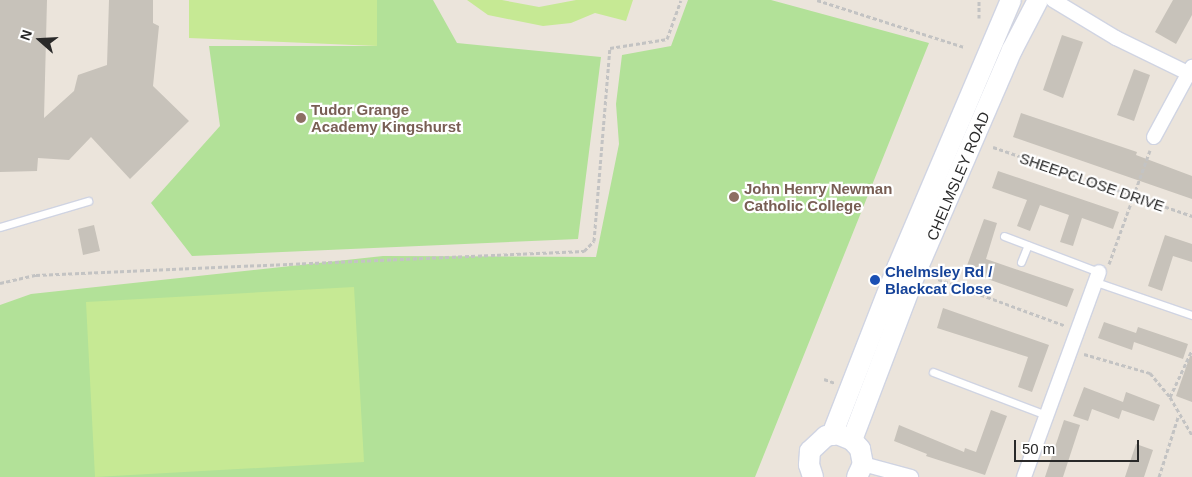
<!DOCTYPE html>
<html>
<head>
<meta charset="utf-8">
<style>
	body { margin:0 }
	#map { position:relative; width:1192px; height:477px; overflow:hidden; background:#ebe4db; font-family:Helvetica,sans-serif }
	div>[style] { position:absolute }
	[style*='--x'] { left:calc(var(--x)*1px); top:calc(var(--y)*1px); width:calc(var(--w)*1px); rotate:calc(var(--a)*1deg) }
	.green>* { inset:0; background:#b2e198 }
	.pitch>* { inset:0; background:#c6e994 }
	.building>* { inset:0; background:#c7c2ba }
	.path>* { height:3px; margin-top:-1.5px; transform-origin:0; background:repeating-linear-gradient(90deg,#c3c3c3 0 4px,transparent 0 6.5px) }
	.roads { filter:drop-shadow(1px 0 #d0d4e2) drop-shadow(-1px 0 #d0d4e2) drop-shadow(0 1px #d0d4e2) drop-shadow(0 -1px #d0d4e2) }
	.lane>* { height:7px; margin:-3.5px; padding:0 3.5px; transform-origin:3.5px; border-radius:3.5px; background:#fff }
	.street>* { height:14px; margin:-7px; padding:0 7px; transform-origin:7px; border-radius:7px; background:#fff }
	.secondary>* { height:20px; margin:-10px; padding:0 10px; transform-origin:10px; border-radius:10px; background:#fff }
	.dots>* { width:14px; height:14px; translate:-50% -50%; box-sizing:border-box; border:2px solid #fff; border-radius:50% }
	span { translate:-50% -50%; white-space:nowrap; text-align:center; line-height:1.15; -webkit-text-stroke:4.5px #fff; paint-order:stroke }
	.education-label { font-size:15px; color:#785e54; font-weight:700 }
	.left { translate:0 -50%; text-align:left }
	.street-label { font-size:15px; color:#292929 }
	.transit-label { font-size:15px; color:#164399; font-weight:700 }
	.north { position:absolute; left:15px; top:15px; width:50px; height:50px; -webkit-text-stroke:4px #fff; paint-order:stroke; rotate:289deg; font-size:14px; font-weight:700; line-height:20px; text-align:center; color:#292929 }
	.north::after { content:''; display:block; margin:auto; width:18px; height:22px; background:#292929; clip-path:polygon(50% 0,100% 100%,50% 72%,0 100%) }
	.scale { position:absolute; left:1014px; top:440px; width:125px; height:22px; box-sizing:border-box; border:2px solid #292929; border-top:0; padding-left:6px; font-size:15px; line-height:18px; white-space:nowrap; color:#292929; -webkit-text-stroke:4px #fff; paint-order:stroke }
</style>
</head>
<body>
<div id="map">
	<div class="green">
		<i style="clip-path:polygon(377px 0,433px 0,457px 43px,601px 57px,578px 239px,192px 256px,151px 203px,220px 126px,209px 46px,377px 46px)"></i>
		<i style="clip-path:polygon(688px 0,771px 0,929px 43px,755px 477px,0 477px,0 305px,31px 294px,383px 256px,596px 257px,619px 144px,616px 104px,622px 55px,671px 46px)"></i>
	</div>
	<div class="pitch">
		<i style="clip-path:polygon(189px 0,377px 0,377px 46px,189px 38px)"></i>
		<i style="clip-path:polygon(467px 0,502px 0,539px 7px,576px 0,633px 0,626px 21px,595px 13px,571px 23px,543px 26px,488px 15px)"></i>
		<i style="clip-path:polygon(354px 287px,364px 462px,95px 477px,86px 302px)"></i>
	</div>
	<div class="building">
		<i style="clip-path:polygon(0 0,47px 0,44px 118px,74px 91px,78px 75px,107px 65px,109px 0,153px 0,153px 23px,159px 26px,153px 86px,189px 121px,130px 179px,91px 137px,69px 160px,38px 158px,37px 171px,0 172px)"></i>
		<i style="clip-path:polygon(1173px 0,1192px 0,1192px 15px,1176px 44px,1155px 32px)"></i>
		<i style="clip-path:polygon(1062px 35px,1083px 42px,1063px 98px,1043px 90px)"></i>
		<i style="clip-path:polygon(1134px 69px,1150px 75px,1134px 121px,1117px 115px)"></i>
		<i style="clip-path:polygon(1021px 113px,1137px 152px,1136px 155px,1192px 176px,1192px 199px,1013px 137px)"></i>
		<i style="clip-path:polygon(998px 171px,1119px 212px,1113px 229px,1082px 218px,1073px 246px,1060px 242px,1069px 215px,1040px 205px,1030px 231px,1017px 226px,1027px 200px,992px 188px)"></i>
		<i style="clip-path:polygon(984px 219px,997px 223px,986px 259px,1074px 289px,1067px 307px,965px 271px)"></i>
		<i style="clip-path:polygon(94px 225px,100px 251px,83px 255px,78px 229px)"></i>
		<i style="clip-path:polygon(1165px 235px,1192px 244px,1192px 262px,1173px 256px,1162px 291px,1148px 286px)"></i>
		<i style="clip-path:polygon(943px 308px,1049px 345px,1032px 392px,1018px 387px,1028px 357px,937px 328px)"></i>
		<i style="clip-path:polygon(1104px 322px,1136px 333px,1138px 327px,1188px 344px,1183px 359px,1134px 342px,1132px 350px,1098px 338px)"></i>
		<i style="clip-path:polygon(1190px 356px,1192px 356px,1192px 402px,1176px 396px)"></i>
		<i style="clip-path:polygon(1084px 387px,1123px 402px,1126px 392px,1160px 405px,1154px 421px,1122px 410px,1119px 419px,1092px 409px,1088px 421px,1073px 416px)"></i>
		<i style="clip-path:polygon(991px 410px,1007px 416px,985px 475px,926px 456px,927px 454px,894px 441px,899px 425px,964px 452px,965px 448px,976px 452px)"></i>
		<i style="clip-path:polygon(1064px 420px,1080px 425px,1063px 477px,1045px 477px)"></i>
		<i style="clip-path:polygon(1136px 444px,1153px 450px,1144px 477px,1125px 477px)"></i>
	</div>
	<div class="path">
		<i style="--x:817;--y:0;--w:154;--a:17.7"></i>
		<i style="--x:979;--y:18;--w:18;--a:-90"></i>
		<i style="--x:993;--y:147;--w:211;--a:19.1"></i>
		<i style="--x:1109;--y:264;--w:121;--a:-70.2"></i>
		<i style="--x:938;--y:279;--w:134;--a:20.1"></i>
		<i style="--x:0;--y:283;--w:37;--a:-13"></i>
		<i style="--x:36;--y:275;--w:549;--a:-2.51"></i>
		<i style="--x:584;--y:251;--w:14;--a:-45"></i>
		<i style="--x:594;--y:241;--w:194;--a:-85.3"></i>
		<i style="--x:610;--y:48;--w:58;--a:-9"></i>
		<i style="--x:667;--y:39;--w:41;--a:-70.3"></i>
		<i style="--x:1084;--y:354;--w:69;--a:16.1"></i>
		<i style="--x:1150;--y:373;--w:31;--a:50"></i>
		<i style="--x:1170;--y:397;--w:44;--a:59.9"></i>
		<i style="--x:824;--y:379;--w:12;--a:20"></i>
		<i style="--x:1170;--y:397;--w:52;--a:-64.9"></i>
		<i style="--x:1159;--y:477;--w:63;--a:-72.4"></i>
	</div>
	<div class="roads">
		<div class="lane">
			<i style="--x:0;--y:227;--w:92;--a:-16.5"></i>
			<i style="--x:1004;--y:236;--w:102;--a:20.8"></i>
			<i style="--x:1021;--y:262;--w:18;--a:-68"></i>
			<i style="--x:1096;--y:282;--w:102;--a:19"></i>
			<i style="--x:933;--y:372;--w:121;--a:20.8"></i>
		</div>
		<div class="street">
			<i style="--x:1053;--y:0;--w:74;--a:31.1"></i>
			<i style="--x:1116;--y:38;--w:85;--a:26"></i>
			<i style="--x:1154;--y:137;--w:80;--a:-61.5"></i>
			<i style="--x:863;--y:464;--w:50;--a:15.2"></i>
			<i style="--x:1024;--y:477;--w:218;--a:-69.9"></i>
		</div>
		<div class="secondary">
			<i style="--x:832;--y:435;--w:181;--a:-68.7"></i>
			<i style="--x:898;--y:266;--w:289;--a:-67"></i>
			<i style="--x:852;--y:440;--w:178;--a:-69.2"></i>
			<i style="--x:915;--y:274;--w:244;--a:-66.6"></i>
			<i style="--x:1012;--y:50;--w:56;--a:-62.5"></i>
			<i style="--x:813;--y:477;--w:13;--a:-108"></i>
			<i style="--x:809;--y:465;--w:14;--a:-86"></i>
			<i style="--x:810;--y:451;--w:22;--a:-43"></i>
			<i style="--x:826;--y:436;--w:11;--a:-10"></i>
			<i style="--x:837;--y:434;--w:16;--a:22"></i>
			<i style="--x:852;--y:440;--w:12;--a:48"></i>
			<i style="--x:860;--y:449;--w:15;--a:79"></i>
			<i style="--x:863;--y:464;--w:14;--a:115"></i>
		</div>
	</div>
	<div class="dots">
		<i style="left:301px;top:118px;background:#8d6e63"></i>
		<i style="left:734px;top:197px;background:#8d6e63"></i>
		<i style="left:875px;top:280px;background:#1a4fb4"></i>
	</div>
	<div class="education-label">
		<span class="left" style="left:311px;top:118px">Tudor Grange<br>Academy Kingshurst</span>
		<span class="left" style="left:744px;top:197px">John Henry Newman<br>Catholic College</span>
	</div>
	<div class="street-label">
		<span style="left:958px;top:176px;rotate:-67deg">CHELMSLEY ROAD</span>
		<span style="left:1092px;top:182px;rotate:19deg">SHEEPCLOSE DRIVE</span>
	</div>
	<div class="transit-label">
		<span class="left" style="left:885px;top:280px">Chelmsley Rd /<br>Blackcat Close</span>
	</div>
	<div class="north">N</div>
	<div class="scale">50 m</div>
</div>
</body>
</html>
